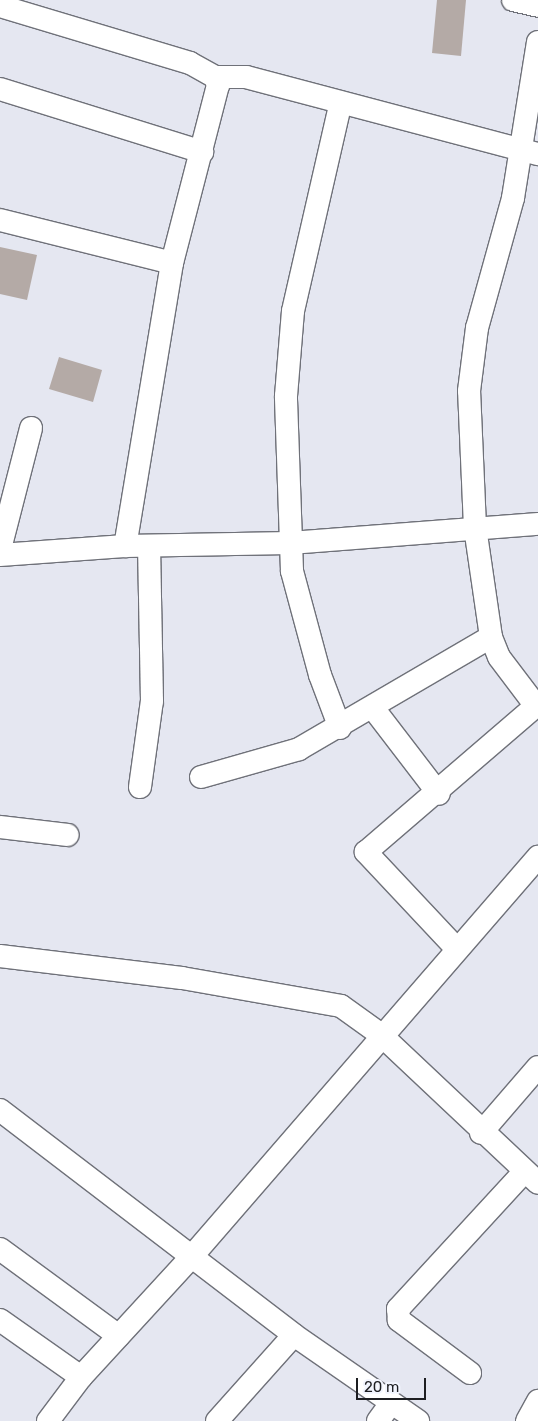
<!DOCTYPE html>
<html>
<head>
<meta charset="utf-8">
<style>
	body { margin:0 }
	#map { position:relative; width:538px; height:1421px; overflow:hidden; background:#e5e7f1; font-family:Rubik,sans-serif }
	div>[style] { position:absolute }
	[style*='--x'] { left:calc(var(--x)*1px); top:calc(var(--y)*1px); width:calc(var(--w)*1px); rotate:calc(var(--a)*1deg) }
	.building>* { inset:0; background:#b4aaa6 }
	.roads { filter:drop-shadow(1px 0 #6f7179) drop-shadow(-1px 0 #6f7179) drop-shadow(0 1px #6f7179) drop-shadow(0 -1px #6f7179) }
	.minor>* { height:22px; margin:-11px; padding:0 11px; transform-origin:11px; border-radius:11px; background:#fff }
	span { translate:-50% -50%; white-space:nowrap; text-align:center; line-height:1.15; -webkit-text-stroke:4px #f2f5fe; paint-order:stroke }
	.scale { position:absolute; left:356px; top:1378px; width:70px; height:22px; box-sizing:border-box; border:2px solid #1d1e21; border-top:0; padding-left:6px; font-size:15px; line-height:18px; white-space:nowrap; color:#1d1e21; -webkit-text-stroke:4px #f2f5fe; paint-order:stroke }
</style>
</head>
<body>
<div id="map">
	<div class="building">
		<i style="clip-path:polygon(437px 0,466px 0,461px 56px,432px 53px)"></i>
		<i style="clip-path:polygon(0 247px,37px 255px,27px 300px,0 294px)"></i>
		<i style="clip-path:polygon(59px 357px,102px 370px,93px 402px,49px 389px)"></i>
	</div>
	<div class="roads">
		<div class="minor">
			<i style="--x:513;--y:0;--w:26;--a:13"></i>
			<i style="--x:0;--y:6;--w:198;--a:16.7"></i>
			<i style="--x:190;--y:63;--w:29;--a:29"></i>
			<i style="--x:215;--y:77;--w:9;--a:69"></i>
			<i style="--x:218;--y:85;--w:184;--a:104.5"></i>
			<i style="--x:172;--y:263;--w:287;--a:99.4"></i>
			<i style="--x:215;--y:77;--w:31;--a:0"></i>
			<i style="--x:246;--y:77;--w:302;--a:14.8"></i>
			<i style="--x:0;--y:89;--w:212;--a:17.3"></i>
			<i style="--x:0;--y:220;--w:177;--a:14"></i>
			<i style="--x:0;--y:549;--w:125;--a:-75.6"></i>
			<i style="--x:0;--y:555;--w:125;--a:-4.1"></i>
			<i style="--x:125;--y:546;--w:165;--a:-1"></i>
			<i style="--x:290;--y:543;--w:249;--a:-4.4"></i>
			<i style="--x:536;--y:706;--w:61;--a:-127.1"></i>
			<i style="--x:499;--y:657;--w:22;--a:-112"></i>
			<i style="--x:491;--y:637;--w:111;--a:-98.3"></i>
			<i style="--x:475;--y:527;--w:136;--a:-92.5"></i>
			<i style="--x:469;--y:391;--w:64;--a:-82.8"></i>
			<i style="--x:477;--y:328;--w:135;--a:-74.5"></i>
			<i style="--x:513;--y:198;--w:158;--a:-80.9"></i>
			<i style="--x:373;--y:708;--w:108;--a:52.5"></i>
			<i style="--x:340;--y:728;--w:57;--a:-110.7"></i>
			<i style="--x:320;--y:675;--w:108;--a:-105.1"></i>
			<i style="--x:292;--y:571;--w:175;--a:-92"></i>
			<i style="--x:286;--y:396;--w:85;--a:-85.3"></i>
			<i style="--x:293;--y:311;--w:214;--a:-77.1"></i>
			<i style="--x:201;--y:777;--w:102;--a:-15.9"></i>
			<i style="--x:299;--y:749;--w:222;--a:-30.3"></i>
			<i style="--x:140;--y:787;--w:87;--a:-82.1"></i>
			<i style="--x:152;--y:701;--w:154;--a:-91.1"></i>
			<i style="--x:0;--y:827;--w:68;--a:6.7"></i>
			<i style="--x:456;--y:948;--w:132;--a:-133.2"></i>
			<i style="--x:366;--y:852;--w:227;--a:-40.7"></i>
			<i style="--x:0;--y:956;--w:183;--a:6.9"></i>
			<i style="--x:182;--y:978;--w:161;--a:10"></i>
			<i style="--x:341;--y:1006;--w:48;--a:35.7"></i>
			<i style="--x:380;--y:1034;--w:217;--a:43.3"></i>
			<i style="--x:0;--y:1110;--w:370;--a:37.4"></i>
			<i style="--x:294;--y:1335;--w:151;--a:34.7"></i>
			<i style="--x:481;--y:1133;--w:87;--a:-49.2"></i>
			<i style="--x:0;--y:1249;--w:147;--a:36.2"></i>
			<i style="--x:0;--y:1320;--w:99;--a:35.1"></i>
			<i style="--x:470;--y:1373;--w:89;--a:-143.3"></i>
			<i style="--x:399;--y:1320;--w:11;--a:-95"></i>
			<i style="--x:398;--y:1309;--w:186;--a:-47.4"></i>
			<i style="--x:48;--y:1421;--w:55;--a:-53.1"></i>
			<i style="--x:81;--y:1377;--w:166;--a:-47.4"></i>
			<i style="--x:193;--y:1255;--w:527;--a:-49.08"></i>
			<i style="--x:217;--y:1421;--w:115;--a:-48.2"></i>
			<i style="--x:378;--y:1421;--w:22;--a:-54"></i>
			<i style="--x:527;--y:1421;--w:23;--a:-61"></i>
		</div>
	</div>
	<div class="scale">20 m</div>
</div>
</body>
</html>
